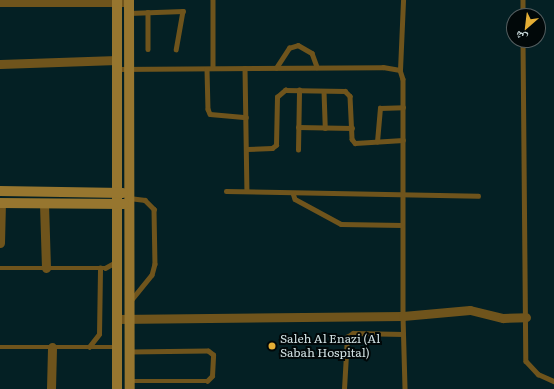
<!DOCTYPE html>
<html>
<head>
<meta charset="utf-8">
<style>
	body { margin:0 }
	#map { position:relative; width:554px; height:389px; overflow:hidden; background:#042024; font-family:Literata,"Noto Naskh Arabic",serif }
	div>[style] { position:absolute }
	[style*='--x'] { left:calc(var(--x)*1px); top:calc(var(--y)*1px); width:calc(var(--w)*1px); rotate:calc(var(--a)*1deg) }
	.lane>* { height:4.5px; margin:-2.25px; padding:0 2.25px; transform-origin:2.25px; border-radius:2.25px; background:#6f541c }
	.street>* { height:9px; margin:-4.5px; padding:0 4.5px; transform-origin:4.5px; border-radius:4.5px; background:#6f541c }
	.secondary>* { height:10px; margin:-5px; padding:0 5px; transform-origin:5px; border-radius:5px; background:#97762f }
	.dots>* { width:11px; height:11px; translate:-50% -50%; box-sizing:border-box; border:2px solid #010809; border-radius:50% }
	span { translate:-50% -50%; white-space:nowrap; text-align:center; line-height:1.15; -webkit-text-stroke:4px #010809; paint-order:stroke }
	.poi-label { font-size:12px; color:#d0e0e2 }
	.left { translate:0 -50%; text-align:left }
	.north { position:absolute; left:506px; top:8px; width:40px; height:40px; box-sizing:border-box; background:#010809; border:1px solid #545e60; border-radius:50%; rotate:208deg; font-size:11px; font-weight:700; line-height:16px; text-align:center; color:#d0e0e2 }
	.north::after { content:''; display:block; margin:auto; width:14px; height:18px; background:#e4ae35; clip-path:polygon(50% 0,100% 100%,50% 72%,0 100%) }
</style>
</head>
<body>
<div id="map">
	<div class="lane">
		<i style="--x:213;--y:0;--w:68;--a:90"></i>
		<i style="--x:523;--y:0;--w:16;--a:90"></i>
		<i style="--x:148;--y:12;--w:37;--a:90"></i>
		<i style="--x:129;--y:13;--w:54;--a:-2.1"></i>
		<i style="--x:183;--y:11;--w:39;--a:100"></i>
		<i style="--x:523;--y:40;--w:321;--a:89.5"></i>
		<i style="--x:526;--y:361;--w:18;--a:47"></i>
		<i style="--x:538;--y:374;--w:17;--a:24"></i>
		<i style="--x:245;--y:68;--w:123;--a:89.1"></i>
		<i style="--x:276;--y:68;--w:24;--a:-57"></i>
		<i style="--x:289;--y:48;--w:9;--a:-18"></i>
		<i style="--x:298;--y:45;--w:16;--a:30"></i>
		<i style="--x:312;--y:53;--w:15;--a:70"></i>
		<i style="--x:117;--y:69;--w:266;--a:-0.4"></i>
		<i style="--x:383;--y:67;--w:17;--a:10"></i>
		<i style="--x:400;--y:70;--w:9;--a:72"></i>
		<i style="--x:403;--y:79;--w:237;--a:90"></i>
		<i style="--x:403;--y:316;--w:73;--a:88.4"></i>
		<i style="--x:207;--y:69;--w:40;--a:88.6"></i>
		<i style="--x:208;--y:109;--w:5;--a:68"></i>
		<i style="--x:210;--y:114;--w:36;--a:5"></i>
		<i style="--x:400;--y:70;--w:70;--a:-87.5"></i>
		<i style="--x:324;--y:91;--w:37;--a:88"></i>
		<i style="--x:298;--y:127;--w:54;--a:1.1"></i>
		<i style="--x:377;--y:142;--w:34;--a:-85"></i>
		<i style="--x:380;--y:108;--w:23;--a:-2"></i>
		<i style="--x:247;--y:149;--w:25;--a:-2"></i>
		<i style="--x:272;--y:148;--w:5;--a:-37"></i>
		<i style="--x:276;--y:145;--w:48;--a:-88.8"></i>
		<i style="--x:277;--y:97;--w:11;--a:-41"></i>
		<i style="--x:285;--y:90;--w:60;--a:1"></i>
		<i style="--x:345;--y:91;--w:7;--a:45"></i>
		<i style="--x:350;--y:96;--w:43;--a:87.3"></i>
		<i style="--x:352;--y:139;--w:5;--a:53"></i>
		<i style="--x:355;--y:143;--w:48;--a:-3.6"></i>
		<i style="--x:298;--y:150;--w:60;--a:-89"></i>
		<i style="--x:226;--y:191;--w:252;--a:1.1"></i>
		<i style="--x:293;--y:193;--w:6;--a:72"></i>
		<i style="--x:295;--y:199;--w:52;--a:28.5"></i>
		<i style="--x:341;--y:224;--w:61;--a:0.9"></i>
		<i style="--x:129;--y:198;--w:16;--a:7"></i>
		<i style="--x:145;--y:200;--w:13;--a:45"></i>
		<i style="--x:154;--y:209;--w:55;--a:89"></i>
		<i style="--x:155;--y:264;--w:11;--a:105"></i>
		<i style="--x:152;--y:275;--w:33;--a:129"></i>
		<i style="--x:0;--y:268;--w:105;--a:0"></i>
		<i style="--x:105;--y:268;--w:13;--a:-29"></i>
		<i style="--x:0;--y:347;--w:117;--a:0"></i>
		<i style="--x:89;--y:347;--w:16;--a:-52"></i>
		<i style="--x:99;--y:334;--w:66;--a:-89.1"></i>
		<i style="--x:130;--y:381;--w:77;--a:0"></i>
		<i style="--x:207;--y:381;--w:7;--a:-45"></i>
		<i style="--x:212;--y:376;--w:21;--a:-87"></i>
		<i style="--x:213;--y:355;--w:6;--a:-141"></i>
		<i style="--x:208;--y:351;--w:78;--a:179.3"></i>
		<i style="--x:344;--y:389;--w:52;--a:-86.7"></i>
		<i style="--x:347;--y:337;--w:7;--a:-34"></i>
		<i style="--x:353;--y:333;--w:50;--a:1.1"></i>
	</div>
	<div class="street">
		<i style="--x:0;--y:2;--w:129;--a:0"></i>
		<i style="--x:0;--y:64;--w:117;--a:-2"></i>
		<i style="--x:44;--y:204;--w:64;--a:88.2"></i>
		<i style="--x:0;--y:243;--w:40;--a:-88.6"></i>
		<i style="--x:117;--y:319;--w:286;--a:-0.6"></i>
		<i style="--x:403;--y:316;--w:67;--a:-5.1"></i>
		<i style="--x:470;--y:310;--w:34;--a:14"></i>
		<i style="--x:503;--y:318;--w:23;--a:-2"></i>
		<i style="--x:51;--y:389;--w:42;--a:-88.6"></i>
	</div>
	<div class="secondary">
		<i style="--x:117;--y:0;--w:389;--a:90"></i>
		<i style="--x:129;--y:0;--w:389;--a:89.9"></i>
		<i style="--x:0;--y:191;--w:123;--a:0.9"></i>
		<i style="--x:0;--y:203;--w:124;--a:0.5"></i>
	</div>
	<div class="dots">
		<i style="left:272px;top:346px;background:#e4ae35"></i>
	</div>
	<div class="poi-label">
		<span class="left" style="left:280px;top:346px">Saleh Al Enazi (Al<br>Sabah Hospital)</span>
	</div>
	<div class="north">ش</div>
</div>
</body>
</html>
